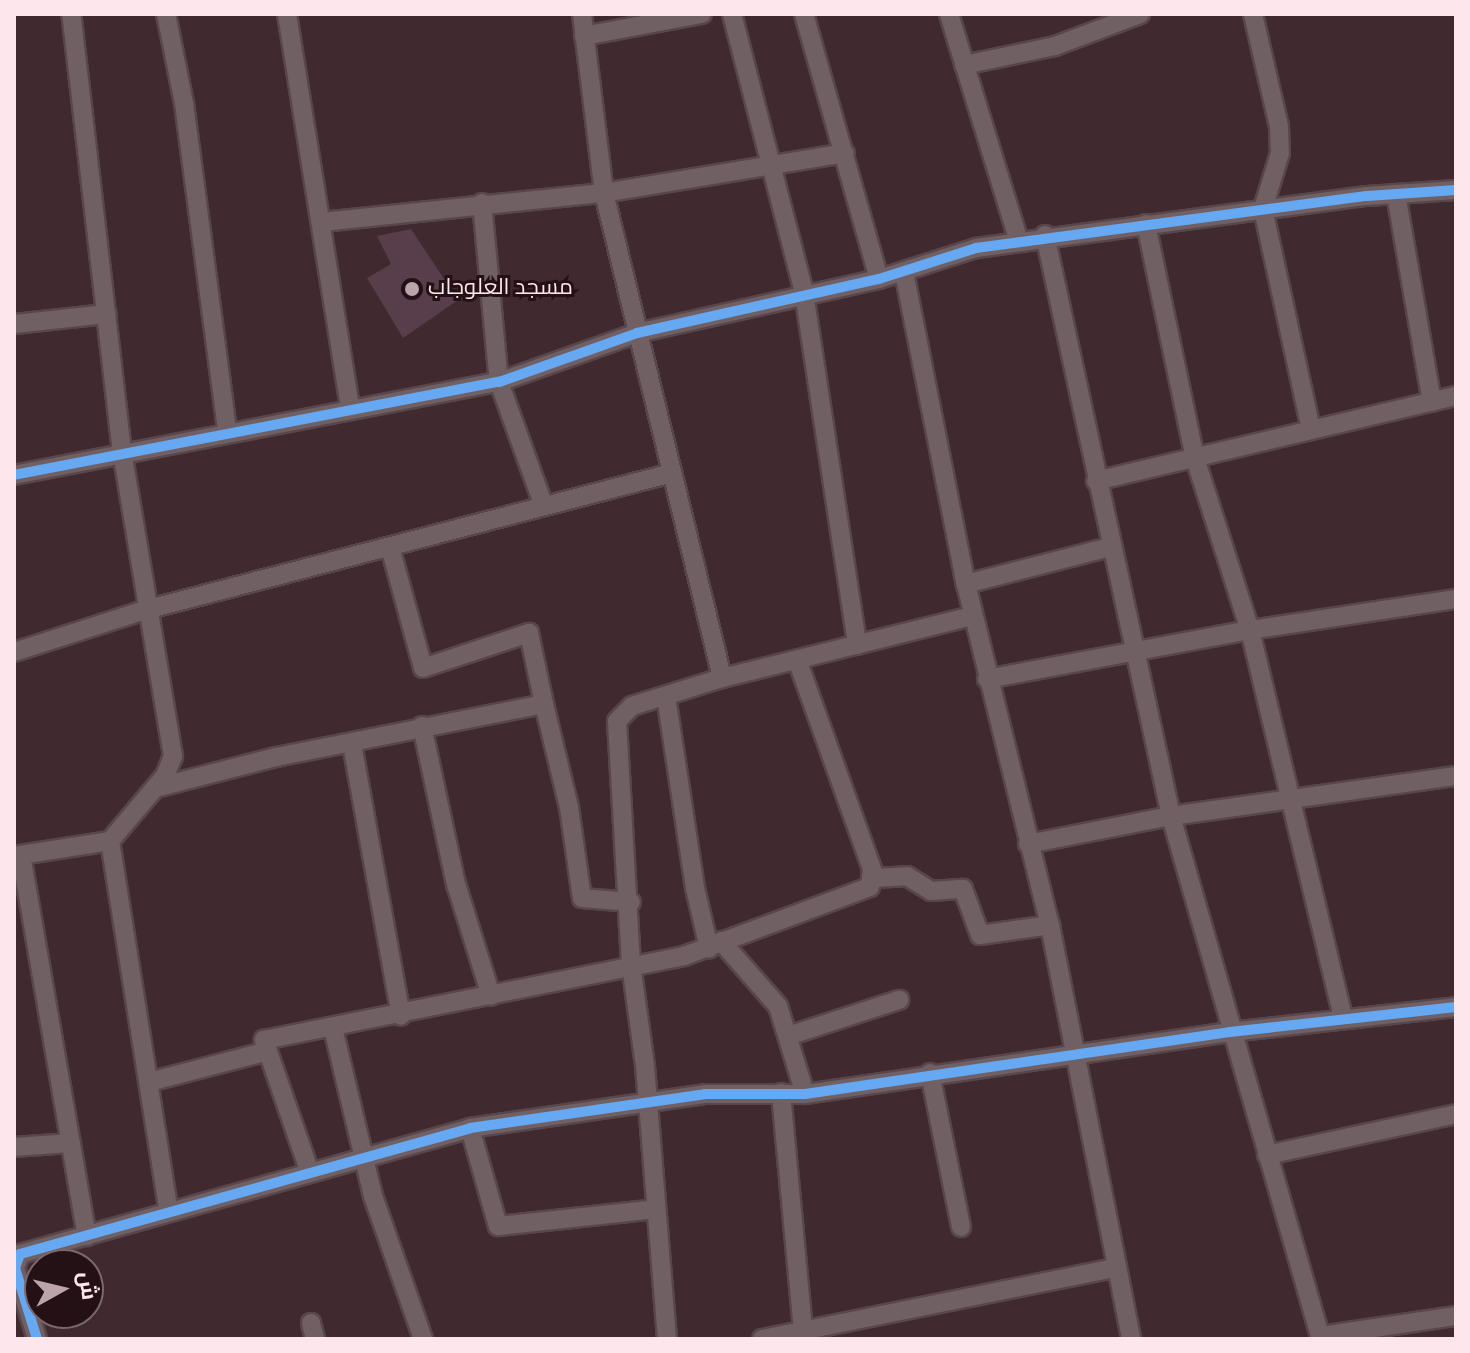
<!DOCTYPE html>
<html>
<head>
<meta charset="utf-8">
<style>
	body { margin:0 }
	#map { position:relative; width:1470px; height:1353px; overflow:hidden; background:#402a30; font-family:Overpass,Cairo,sans-serif }
	div>[style] { position:absolute }
	[style*='--x'] { left:calc(var(--x)*1px); top:calc(var(--y)*1px); width:calc(var(--w)*1px); rotate:calc(var(--a)*1deg) }
	.building>* { inset:0; background:#583d4a }
	.roads { filter:drop-shadow(2px 0 #58464b) drop-shadow(-2px 0 #58464b) drop-shadow(0 2px #58464b) drop-shadow(0 -2px #58464b) }
	.minor>* { height:18px; margin:-9px; padding:0 9px; transform-origin:9px; border-radius:9px; background:#705f63 }
	.cycleway>* { height:10px; margin:-5px; padding:0 5px; transform-origin:5px; border-radius:5px; background:#66a8f1 }
	.dots>* { width:22px; height:22px; translate:-50% -50%; box-sizing:border-box; border:4px solid #241116; border-radius:50% }
	span { translate:-50% -50%; white-space:nowrap; text-align:center; line-height:1.15; -webkit-text-stroke:6px #241116; paint-order:stroke }
	.poi-label { font-size:22px; color:#fee7ec }
	.left { translate:0 -50%; text-align:left }
	.frame { position:absolute; inset:0; border:16px solid #fee7ec; pointer-events:none }
	.north { position:absolute; left:24px; top:1249px; width:80px; height:80px; box-sizing:border-box; background:#241116; border:2px solid #7b676c; border-radius:50%; rotate:82deg; font-size:22px; font-weight:700; line-height:32px; text-align:center; color:#fee7ec }
	.north::after { content:''; display:block; margin:auto; width:28px; height:36px; background:#bca5aa; clip-path:polygon(50% 0,100% 100%,50% 72%,0 100%) }
</style>
</head>
<body>
<div id="map">
	<div class="building">
		<i style="clip-path:polygon(411px 229px,458px 300px,403px 338px,367px 278px,391px 264px,377px 236px)"></i>
	</div>
	<div class="roads">
		<div class="minor">
			<i style="--x:166;--y:14;--w:91;--a:78.6"></i>
			<i style="--x:184;--y:103;--w:331;--a:82.5"></i>
			<i style="--x:287;--y:14;--w:400;--a:80.9"></i>
			<i style="--x:582;--y:14;--w:180;--a:83"></i>
			<i style="--x:604;--y:193;--w:499;--a:76.3"></i>
			<i style="--x:732;--y:14;--w:288;--a:75.5"></i>
			<i style="--x:804;--y:293;--w:356;--a:81.4"></i>
			<i style="--x:804;--y:14;--w:275;--a:74.2"></i>
			<i style="--x:949;--y:14;--w:238;--a:72.9"></i>
			<i style="--x:1253;--y:14;--w:116;--a:77"></i>
			<i style="--x:1279;--y:127;--w:26;--a:88"></i>
			<i style="--x:1280;--y:153;--w:59;--a:106.9"></i>
			<i style="--x:1263;--y:209;--w:226;--a:77.7"></i>
			<i style="--x:584;--y:36;--w:120;--a:-10.6"></i>
			<i style="--x:964;--y:65;--w:93;--a:-11.8"></i>
			<i style="--x:1055;--y:46;--w:91;--a:-20.6"></i>
			<i style="--x:1396;--y:194;--w:211;--a:80.2"></i>
			<i style="--x:482;--y:203;--w:180;--a:84.6"></i>
			<i style="--x:499;--y:382;--w:132;--a:70.1"></i>
			<i style="--x:321;--y:222;--w:284;--a:-5.9"></i>
			<i style="--x:604;--y:193;--w:244;--a:-9.4"></i>
			<i style="--x:1146;--y:224;--w:239;--a:78.2"></i>
			<i style="--x:1195;--y:458;--w:181;--a:72.3"></i>
			<i style="--x:1250;--y:630;--w:398;--a:76.5"></i>
			<i style="--x:1045;--y:235;--w:595;--a:77.76"></i>
			<i style="--x:1171;--y:816;--w:541;--a:74.01"></i>
			<i style="--x:1320;--y:1336;--w:137;--a:-8.4"></i>
			<i style="--x:904;--y:272;--w:318;--a:78.8"></i>
			<i style="--x:14;--y:324;--w:93;--a:-6.2"></i>
			<i style="--x:14;--y:475;--w:494;--a:-10.9"></i>
			<i style="--x:499;--y:382;--w:146;--a:-19.5"></i>
			<i style="--x:637;--y:333;--w:248;--a:-12.6"></i>
			<i style="--x:879;--y:279;--w:102;--a:-17.7"></i>
			<i style="--x:976;--y:248;--w:394;--a:-7.6"></i>
			<i style="--x:1367;--y:196;--w:89;--a:-3.9"></i>
			<i style="--x:1096;--y:481;--w:370;--a:-13.3"></i>
			<i style="--x:390;--y:547;--w:125;--a:74.7"></i>
			<i style="--x:423;--y:668;--w:112;--a:-18.3"></i>
			<i style="--x:529;--y:633;--w:73;--a:78.1"></i>
			<i style="--x:1110;--y:547;--w:149;--a:165.6"></i>
			<i style="--x:966;--y:584;--w:351;--a:76.2"></i>
			<i style="--x:1050;--y:925;--w:422;--a:78.9"></i>
			<i style="--x:14;--y:652;--w:138;--a:-17.8"></i>
			<i style="--x:145;--y:610;--w:545;--a:-14.57"></i>
			<i style="--x:987;--y:679;--w:268;--a:-10.6"></i>
			<i style="--x:1250;--y:630;--w:208;--a:-8.6"></i>
			<i style="--x:666;--y:696;--w:194;--a:81.4"></i>
			<i style="--x:695;--y:888;--w:62;--a:76.9"></i>
			<i style="--x:422;--y:726;--w:162;--a:77.9"></i>
			<i style="--x:456;--y:884;--w:117;--a:72.6"></i>
			<i style="--x:352;--y:744;--w:276;--a:79.8"></i>
			<i style="--x:155;--y:788;--w:125;--a:-14.4"></i>
			<i style="--x:276;--y:757;--w:273;--a:-11.2"></i>
			<i style="--x:544;--y:704;--w:106;--a:76.4"></i>
			<i style="--x:569;--y:807;--w:92;--a:81.9"></i>
			<i style="--x:582;--y:898;--w:49;--a:4.7"></i>
			<i style="--x:110;--y:841;--w:376;--a:81"></i>
			<i style="--x:1028;--y:844;--w:146;--a:-11.1"></i>
			<i style="--x:1171;--y:816;--w:288;--a:-8"></i>
			<i style="--x:21;--y:855;--w:387;--a:80.2"></i>
			<i style="--x:14;--y:856;--w:97;--a:-8.9"></i>
			<i style="--x:110;--y:841;--w:85;--a:-49.8"></i>
			<i style="--x:165;--y:776;--w:22;--a:-68"></i>
			<i style="--x:173;--y:756;--w:308;--a:-99.5"></i>
			<i style="--x:122;--y:452;--w:441;--a:-96.6"></i>
			<i style="--x:874;--y:878;--w:33;--a:-3"></i>
			<i style="--x:907;--y:876;--w:28;--a:32"></i>
			<i style="--x:931;--y:891;--w:32;--a:-4"></i>
			<i style="--x:963;--y:889;--w:49;--a:69.7"></i>
			<i style="--x:980;--y:935;--w:71;--a:-8.1"></i>
			<i style="--x:721;--y:941;--w:86;--a:48.8"></i>
			<i style="--x:778;--y:1006;--w:92;--a:72.9"></i>
			<i style="--x:333;--y:1028;--w:173;--a:76.6"></i>
			<i style="--x:373;--y:1196;--w:151;--a:70.7"></i>
			<i style="--x:791;--y:1035;--w:114;--a:-18"></i>
			<i style="--x:930;--y:1073;--w:157;--a:78.6"></i>
			<i style="--x:149;--y:1082;--w:123;--a:-14.6"></i>
			<i style="--x:781;--y:1093;--w:240;--a:84.7"></i>
			<i style="--x:470;--y:1128;--w:102;--a:74.1"></i>
			<i style="--x:498;--y:1226;--w:159;--a:-6.1"></i>
			<i style="--x:14;--y:1147;--w:57;--a:-4"></i>
			<i style="--x:1267;--y:1155;--w:193;--a:-12.2"></i>
			<i style="--x:309;--y:1170;--w:138;--a:-109.1"></i>
			<i style="--x:264;--y:1040;--w:428;--a:-11.3"></i>
			<i style="--x:684;--y:956;--w:198;--a:-20.4"></i>
			<i style="--x:870;--y:887;--w:18;--a:-84"></i>
			<i style="--x:872;--y:869;--w:222;--a:-109.7"></i>
			<i style="--x:311;--y:1323;--w:16;--a:76"></i>
			<i style="--x:37;--y:1339;--w:74;--a:-107.2"></i>
			<i style="--x:15;--y:1268;--w:15;--a:-70"></i>
			<i style="--x:20;--y:1254;--w:467;--a:-15.6"></i>
			<i style="--x:470;--y:1128;--w:237;--a:-8.2"></i>
			<i style="--x:705;--y:1094;--w:100;--a:0"></i>
			<i style="--x:805;--y:1094;--w:429;--a:-8.3"></i>
			<i style="--x:1230;--y:1032;--w:227;--a:-6.3"></i>
			<i style="--x:667;--y:1339;--w:274;--a:-94.6"></i>
			<i style="--x:645;--y:1066;--w:103;--a:-97.8"></i>
			<i style="--x:631;--y:964;--w:243;--a:-93.3"></i>
			<i style="--x:617;--y:721;--w:21;--a:-45"></i>
			<i style="--x:632;--y:706;--w:94;--a:-17.3"></i>
			<i style="--x:722;--y:678;--w:258;--a:-13.9"></i>
			<i style="--x:762;--y:1339;--w:358;--a:-11.4"></i>
		</div>
	</div>
	<div class="cycleway">
		<i style="--x:14;--y:475;--w:494;--a:-10.9"></i>
		<i style="--x:499;--y:382;--w:146;--a:-19.5"></i>
		<i style="--x:637;--y:333;--w:248;--a:-12.6"></i>
		<i style="--x:879;--y:279;--w:102;--a:-17.7"></i>
		<i style="--x:976;--y:248;--w:394;--a:-7.6"></i>
		<i style="--x:1367;--y:196;--w:89;--a:-3.9"></i>
		<i style="--x:37;--y:1339;--w:74;--a:-107.2"></i>
		<i style="--x:15;--y:1268;--w:15;--a:-70"></i>
		<i style="--x:20;--y:1254;--w:467;--a:-15.6"></i>
		<i style="--x:470;--y:1128;--w:237;--a:-8.2"></i>
		<i style="--x:705;--y:1094;--w:100;--a:0"></i>
		<i style="--x:805;--y:1094;--w:429;--a:-8.3"></i>
		<i style="--x:1230;--y:1032;--w:227;--a:-6.3"></i>
	</div>
	<div class="dots">
		<i style="left:412px;top:289px;background:#bca5aa"></i>
	</div>
	<div class="poi-label">
		<span class="left" style="left:428px;top:289px">مسجد العلوجاب</span>
	</div>
	<div class="frame"></div>
	<div class="north">ش</div>
</div>
</body>
</html>
